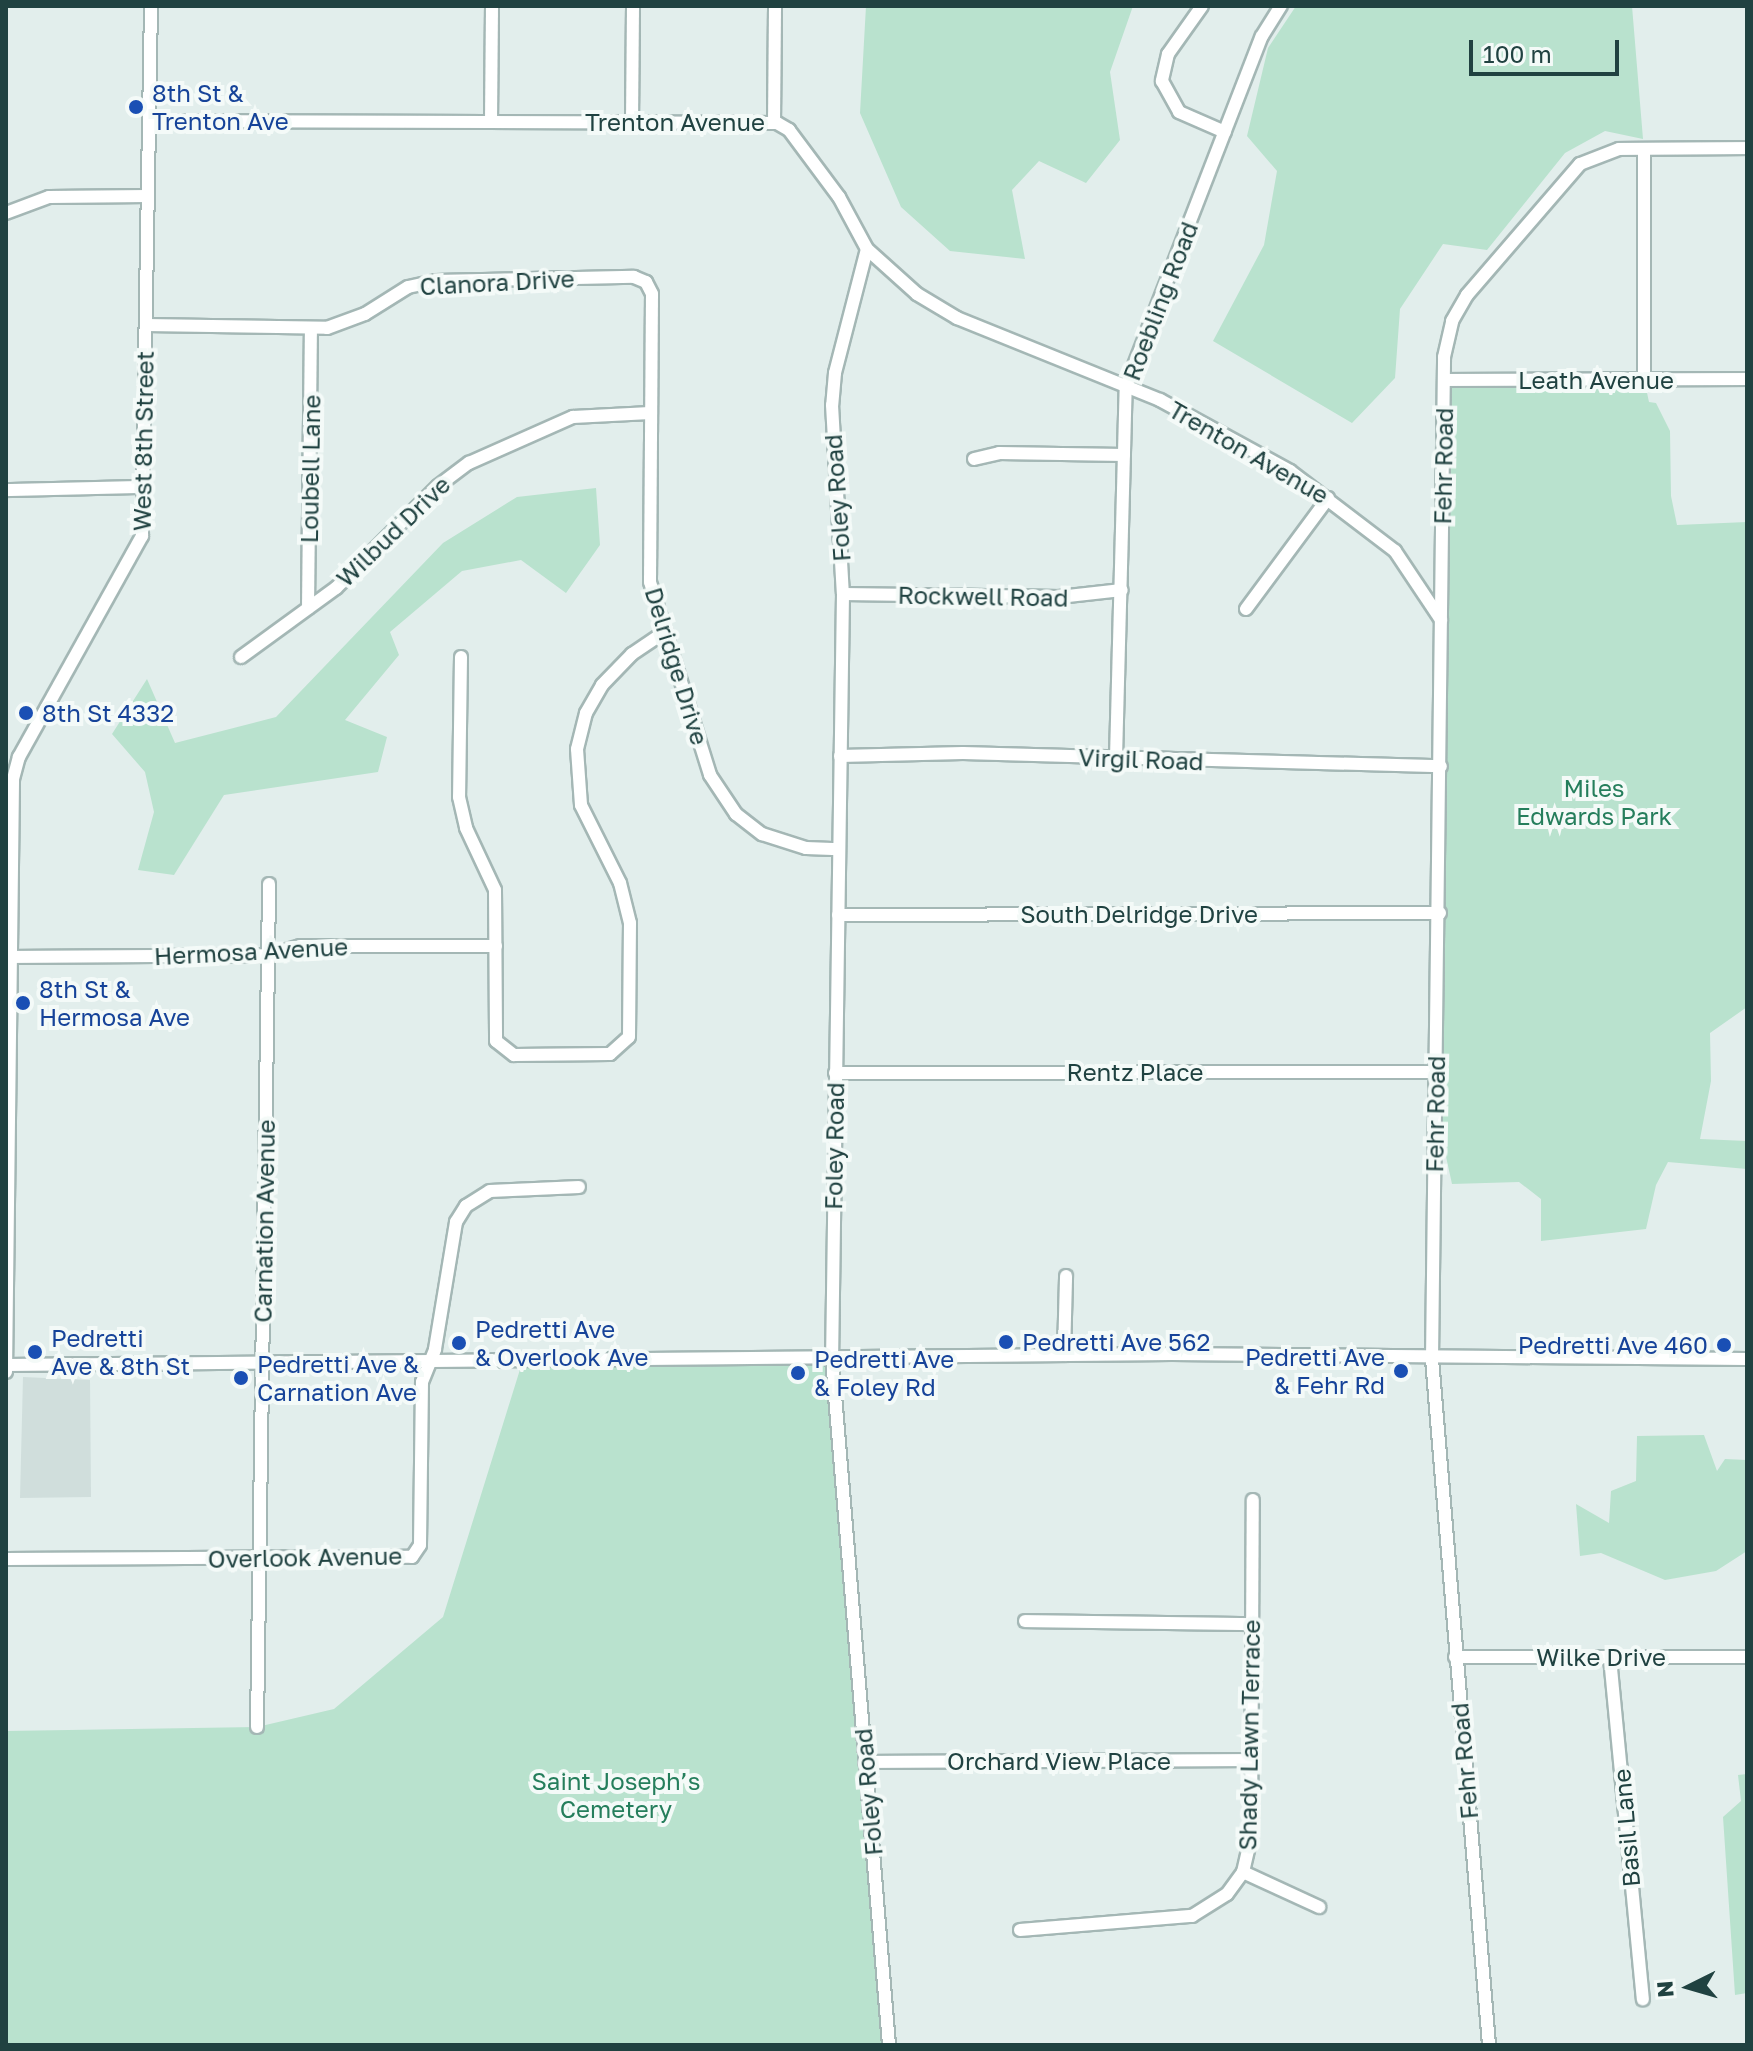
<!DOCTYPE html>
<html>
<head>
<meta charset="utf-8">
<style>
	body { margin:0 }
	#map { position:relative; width:1753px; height:2051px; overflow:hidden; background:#e2eeec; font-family:"Golos Text",sans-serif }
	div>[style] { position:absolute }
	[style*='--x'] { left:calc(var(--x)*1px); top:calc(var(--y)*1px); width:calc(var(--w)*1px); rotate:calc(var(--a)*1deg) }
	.built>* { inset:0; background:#d0dedc }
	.green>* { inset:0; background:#b9e2ce }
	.roads { filter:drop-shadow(2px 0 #a4b7b5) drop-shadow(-2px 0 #a4b7b5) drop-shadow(0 2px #a4b7b5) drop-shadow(0 -2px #a4b7b5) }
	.minor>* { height:12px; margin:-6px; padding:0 6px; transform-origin:6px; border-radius:6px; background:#fff }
	.dots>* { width:22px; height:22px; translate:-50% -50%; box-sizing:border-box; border:4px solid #f4faf8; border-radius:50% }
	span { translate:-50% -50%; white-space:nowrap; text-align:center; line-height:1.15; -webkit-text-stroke:8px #f4faf8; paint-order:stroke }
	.transit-label { font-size:24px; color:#164399 }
	.left { translate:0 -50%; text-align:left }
	.right { translate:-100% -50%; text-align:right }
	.street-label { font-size:24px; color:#204241 }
	.park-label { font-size:24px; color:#257e5c }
	.frame { position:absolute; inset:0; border:8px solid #204241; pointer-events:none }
	.north { position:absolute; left:1649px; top:1947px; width:80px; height:80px; -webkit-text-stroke:6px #f4faf8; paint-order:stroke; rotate:265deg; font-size:22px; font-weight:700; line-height:32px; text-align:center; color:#204241 }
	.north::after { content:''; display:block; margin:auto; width:28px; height:36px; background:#204241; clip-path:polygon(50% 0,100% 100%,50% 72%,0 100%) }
	.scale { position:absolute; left:1469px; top:40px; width:150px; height:36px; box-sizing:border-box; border:4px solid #204241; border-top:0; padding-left:10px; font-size:24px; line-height:28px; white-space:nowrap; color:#204241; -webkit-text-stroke:6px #f4faf8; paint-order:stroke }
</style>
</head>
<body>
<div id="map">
	<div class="built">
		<i style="clip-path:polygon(23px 1377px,90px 1380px,91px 1497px,20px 1498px)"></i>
	</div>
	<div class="green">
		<i style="clip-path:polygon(866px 6px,1133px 6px,1110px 72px,1120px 140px,1086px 183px,1039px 161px,1012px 190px,1025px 259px,950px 251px,901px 207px,860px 113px)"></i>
		<i style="clip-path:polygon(1296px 6px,1632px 6px,1643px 139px,1605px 131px,1565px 153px,1487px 250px,1443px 244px,1400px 309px,1395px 378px,1352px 423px,1213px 341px,1264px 245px,1277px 171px,1247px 136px,1268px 48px)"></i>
		<i style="clip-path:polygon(1644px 379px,1649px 402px,1656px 403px,1670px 431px,1671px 496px,1677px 525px,1747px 522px,1747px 1007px,1710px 1033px,1711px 1081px,1700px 1139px,1747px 1141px,1747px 1169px,1668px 1162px,1656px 1185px,1646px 1229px,1541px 1241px,1541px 1199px,1519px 1182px,1452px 1184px,1435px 1106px,1445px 380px)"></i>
		<i style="clip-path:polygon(596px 488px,600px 545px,566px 593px,521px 560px,462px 571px,390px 632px,399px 655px,345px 720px,387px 737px,378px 772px,224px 795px,174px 875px,138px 870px,154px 812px,145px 772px,112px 734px,147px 679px,175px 743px,276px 717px,443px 543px,517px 497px)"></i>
		<i style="clip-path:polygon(832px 1359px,889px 2045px,6px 2045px,6px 1731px,257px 1727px,334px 1709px,443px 1617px,522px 1363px)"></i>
		<i style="clip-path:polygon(1704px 1435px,1717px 1471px,1725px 1459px,1747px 1460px,1747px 1551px,1716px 1571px,1665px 1580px,1601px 1553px,1580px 1556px,1576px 1504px,1609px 1523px,1611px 1491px,1636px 1481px,1637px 1436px)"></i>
		<i style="clip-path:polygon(1747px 1774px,1747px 1993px,1735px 1995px,1723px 1817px,1741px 1801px,1738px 1775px)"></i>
	</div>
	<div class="roads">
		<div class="minor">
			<i style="--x:1202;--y:6;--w:59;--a:125.3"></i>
			<i style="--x:1168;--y:54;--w:28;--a:103"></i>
			<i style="--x:1162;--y:81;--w:35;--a:61"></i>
			<i style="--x:1179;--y:112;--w:50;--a:23.5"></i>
			<i style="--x:150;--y:121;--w:627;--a:0.18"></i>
			<i style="--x:777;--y:123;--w:14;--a:30"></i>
			<i style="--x:789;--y:130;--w:84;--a:53.3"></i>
			<i style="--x:839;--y:197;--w:59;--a:61.7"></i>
			<i style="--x:867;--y:249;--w:67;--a:42"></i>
			<i style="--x:917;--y:294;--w:47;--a:31"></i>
			<i style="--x:957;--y:318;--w:219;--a:22"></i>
			<i style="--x:1160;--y:400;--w:148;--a:28.6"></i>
			<i style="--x:1290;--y:471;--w:132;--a:37.3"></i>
			<i style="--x:1395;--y:551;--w:83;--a:56.3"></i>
			<i style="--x:491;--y:121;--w:115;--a:-89.5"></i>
			<i style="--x:632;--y:122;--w:116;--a:-89.5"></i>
			<i style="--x:774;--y:123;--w:117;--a:-89.5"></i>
			<i style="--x:1644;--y:149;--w:230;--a:90"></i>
			<i style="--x:6;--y:213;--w:46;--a:-20.4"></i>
			<i style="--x:49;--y:197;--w:99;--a:-0.6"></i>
			<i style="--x:867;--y:249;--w:128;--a:104.5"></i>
			<i style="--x:835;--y:373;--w:32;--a:95"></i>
			<i style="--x:832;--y:405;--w:189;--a:86.7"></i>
			<i style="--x:843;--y:594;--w:765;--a:90.82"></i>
			<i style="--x:832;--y:1359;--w:688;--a:85.25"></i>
			<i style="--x:146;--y:325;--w:181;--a:0.9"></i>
			<i style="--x:327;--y:328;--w:40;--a:-20.2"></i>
			<i style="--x:365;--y:314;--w:51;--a:-32.1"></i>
			<i style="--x:408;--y:287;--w:29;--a:-12"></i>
			<i style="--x:436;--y:281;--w:198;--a:-1.2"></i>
			<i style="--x:634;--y:277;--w:13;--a:23"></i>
			<i style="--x:646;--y:282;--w:13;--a:63"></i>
			<i style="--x:652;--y:294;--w:288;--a:90.4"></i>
			<i style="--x:650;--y:582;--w:202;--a:72.7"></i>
			<i style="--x:710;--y:775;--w:47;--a:56.3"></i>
			<i style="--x:736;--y:814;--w:33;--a:38"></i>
			<i style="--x:762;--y:834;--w:46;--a:17.7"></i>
			<i style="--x:806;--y:848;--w:33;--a:2"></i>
			<i style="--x:1445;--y:380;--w:302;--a:-0.2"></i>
			<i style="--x:974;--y:459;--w:26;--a:-13"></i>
			<i style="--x:999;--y:453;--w:125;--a:0.9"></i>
			<i style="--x:6;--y:490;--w:137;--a:-1.3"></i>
			<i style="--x:843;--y:594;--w:216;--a:0.8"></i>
			<i style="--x:1059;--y:597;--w:63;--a:-6.3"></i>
			<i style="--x:308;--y:608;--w:279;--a:-89.4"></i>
			<i style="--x:1246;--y:609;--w:138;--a:-53.5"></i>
			<i style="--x:241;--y:657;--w:117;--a:-36"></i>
			<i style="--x:336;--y:588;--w:144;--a:-45"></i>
			<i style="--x:438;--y:486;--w:39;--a:-37"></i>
			<i style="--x:469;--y:463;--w:114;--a:-23.9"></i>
			<i style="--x:573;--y:417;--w:77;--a:-3"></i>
			<i style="--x:461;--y:657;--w:140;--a:90.8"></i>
			<i style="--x:459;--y:797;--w:32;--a:77"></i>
			<i style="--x:466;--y:828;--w:68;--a:64.9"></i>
			<i style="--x:495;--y:890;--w:151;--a:89.6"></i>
			<i style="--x:496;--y:1041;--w:23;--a:38"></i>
			<i style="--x:514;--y:1055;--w:96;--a:-0.6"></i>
			<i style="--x:610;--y:1054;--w:25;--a:-42"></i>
			<i style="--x:629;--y:1037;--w:114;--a:-89.5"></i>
			<i style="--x:630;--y:923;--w:41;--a:-104"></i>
			<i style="--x:620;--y:883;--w:87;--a:-116.6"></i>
			<i style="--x:581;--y:805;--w:56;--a:-94.1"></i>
			<i style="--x:577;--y:749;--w:37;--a:-76"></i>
			<i style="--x:586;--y:713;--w:32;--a:-60"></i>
			<i style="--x:602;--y:685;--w:43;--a:-45.9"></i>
			<i style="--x:632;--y:654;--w:40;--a:-34"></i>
			<i style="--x:840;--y:756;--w:123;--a:-1.4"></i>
			<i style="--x:963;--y:753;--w:478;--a:1.6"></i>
			<i style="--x:1116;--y:758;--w:372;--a:-88.5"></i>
			<i style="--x:1126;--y:386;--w:375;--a:-68.8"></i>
			<i style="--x:1262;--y:36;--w:36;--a:-58"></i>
			<i style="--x:838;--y:915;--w:602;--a:-0.19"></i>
			<i style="--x:6;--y:957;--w:263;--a:-0.4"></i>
			<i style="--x:269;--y:955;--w:32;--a:-16"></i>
			<i style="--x:300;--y:946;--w:196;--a:0"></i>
			<i style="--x:835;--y:1073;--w:601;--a:-0.1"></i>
			<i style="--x:1064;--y:1355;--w:79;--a:-88.5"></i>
			<i style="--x:6;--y:1365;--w:1166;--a:-0.54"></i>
			<i style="--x:1172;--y:1354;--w:575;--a:0.5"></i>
			<i style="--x:6;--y:1372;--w:593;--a:-89.32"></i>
			<i style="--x:13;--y:779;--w:23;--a:-75"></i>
			<i style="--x:19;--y:757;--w:253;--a:-60.9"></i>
			<i style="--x:142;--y:536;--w:530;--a:-89.03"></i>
			<i style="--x:6;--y:1559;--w:406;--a:-0.3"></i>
			<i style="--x:412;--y:1557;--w:14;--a:-56"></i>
			<i style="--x:420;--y:1545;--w:163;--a:-89.3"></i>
			<i style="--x:422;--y:1382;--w:35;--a:-68"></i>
			<i style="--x:435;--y:1349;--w:129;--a:-80.6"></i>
			<i style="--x:456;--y:1222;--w:19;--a:-58"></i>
			<i style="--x:466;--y:1206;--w:28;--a:-32"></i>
			<i style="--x:490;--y:1191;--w:89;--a:-2.6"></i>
			<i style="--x:1025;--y:1621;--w:228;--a:0.8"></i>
			<i style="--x:1455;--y:1657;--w:292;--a:0"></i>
			<i style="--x:1610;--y:1658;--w:343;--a:84.5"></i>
			<i style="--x:257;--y:1727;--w:843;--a:-89.18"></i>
			<i style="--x:865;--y:1762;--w:387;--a:-0.3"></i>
			<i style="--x:1243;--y:1872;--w:84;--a:24.7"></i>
			<i style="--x:1020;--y:1930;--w:173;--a:-4.7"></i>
			<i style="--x:1192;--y:1916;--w:41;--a:-32.2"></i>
			<i style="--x:1227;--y:1894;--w:27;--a:-54"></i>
			<i style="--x:1243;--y:1872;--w:35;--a:-77"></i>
			<i style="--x:1251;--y:1838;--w:338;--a:-89.7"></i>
			<i style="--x:1489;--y:2045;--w:688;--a:-94.75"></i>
			<i style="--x:1432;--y:1359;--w:1002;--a:-89.31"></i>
			<i style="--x:1444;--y:357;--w:37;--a:-77"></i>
			<i style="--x:1452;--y:321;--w:30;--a:-60"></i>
			<i style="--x:1467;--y:295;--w:173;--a:-49.2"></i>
			<i style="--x:1580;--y:164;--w:42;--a:-21"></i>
			<i style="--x:1619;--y:149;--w:128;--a:-0.4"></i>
		</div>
	</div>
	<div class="dots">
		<i style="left:136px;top:107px;background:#1a4fb4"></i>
		<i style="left:26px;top:713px;background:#1a4fb4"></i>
		<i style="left:23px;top:1003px;background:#1a4fb4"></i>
		<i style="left:1006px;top:1342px;background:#1a4fb4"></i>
		<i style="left:459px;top:1343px;background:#1a4fb4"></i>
		<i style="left:1724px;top:1345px;background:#1a4fb4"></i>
		<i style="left:35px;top:1352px;background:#1a4fb4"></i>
		<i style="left:1401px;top:1371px;background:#1a4fb4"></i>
		<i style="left:798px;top:1373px;background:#1a4fb4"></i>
		<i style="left:241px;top:1378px;background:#1a4fb4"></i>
	</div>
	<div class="transit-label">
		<span class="left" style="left:152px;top:107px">8th St &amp;<br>Trenton Ave</span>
		<span class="left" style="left:42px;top:713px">8th St 4332</span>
		<span class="left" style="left:39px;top:1003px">8th St &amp;<br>Hermosa Ave</span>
		<span class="left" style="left:475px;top:1343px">Pedretti Ave<br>&amp; Overlook Ave</span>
		<span class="left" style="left:51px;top:1352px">Pedretti<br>Ave &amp; 8th St</span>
		<span class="left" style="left:1022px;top:1342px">Pedretti Ave 562</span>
		<span class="right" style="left:1708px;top:1345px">Pedretti Ave 460</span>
		<span class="right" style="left:1385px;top:1371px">Pedretti Ave<br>&amp; Fehr Rd</span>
		<span class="left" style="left:814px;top:1373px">Pedretti Ave<br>&amp; Foley Rd</span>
		<span class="left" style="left:257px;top:1378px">Pedretti Ave &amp;<br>Carnation Ave</span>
	</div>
	<div class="street-label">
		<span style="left:675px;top:122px">Trenton Avenue</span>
		<span style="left:497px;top:282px;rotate:-3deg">Clanora Drive</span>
		<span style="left:1160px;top:301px;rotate:-69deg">Roebling Road</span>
		<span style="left:1596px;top:380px">Leath Avenue</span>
		<span style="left:143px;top:441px;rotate:-89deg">West 8th Street</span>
		<span style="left:1249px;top:452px;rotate:30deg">Trenton Avenue</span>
		<span style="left:1443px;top:466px;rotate:-89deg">Fehr Road</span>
		<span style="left:310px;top:469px;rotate:-89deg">Loubell Lane</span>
		<span style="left:837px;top:498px;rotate:-94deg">Foley Road</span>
		<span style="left:393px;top:531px;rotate:-44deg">Wilbud Drive</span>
		<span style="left:983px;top:596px;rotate:1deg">Rockwell Road</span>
		<span style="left:677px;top:666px;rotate:73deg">Delridge Drive</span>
		<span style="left:1141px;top:759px;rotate:2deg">Virgil Road</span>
		<span style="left:1139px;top:914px">South Delridge Drive</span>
		<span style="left:251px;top:951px;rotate:-3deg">Hermosa Avenue</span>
		<span style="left:1135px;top:1072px">Rentz Place</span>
		<span style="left:1435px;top:1114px;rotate:-89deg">Fehr Road</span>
		<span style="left:834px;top:1146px;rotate:-89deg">Foley Road</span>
		<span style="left:264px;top:1221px;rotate:-89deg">Carnation Avenue</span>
		<span style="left:305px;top:1557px;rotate:-1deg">Overlook Avenue</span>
		<span style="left:1601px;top:1657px">Wilke Drive</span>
		<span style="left:1249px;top:1735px;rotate:-89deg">Shady Lawn Terrace</span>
		<span style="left:1059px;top:1761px">Orchard View Place</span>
		<span style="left:1464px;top:1761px;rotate:-95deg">Fehr Road</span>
		<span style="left:868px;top:1792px;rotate:-95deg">Foley Road</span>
		<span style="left:1626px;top:1828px;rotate:-95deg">Basil Lane</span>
	</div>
	<div class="park-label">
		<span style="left:1594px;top:802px">Miles<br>Edwards Park</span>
		<span style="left:616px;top:1795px">Saint Joseph’s<br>Cemetery</span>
	</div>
	<div class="frame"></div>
	<div class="north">N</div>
	<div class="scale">100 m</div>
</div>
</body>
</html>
